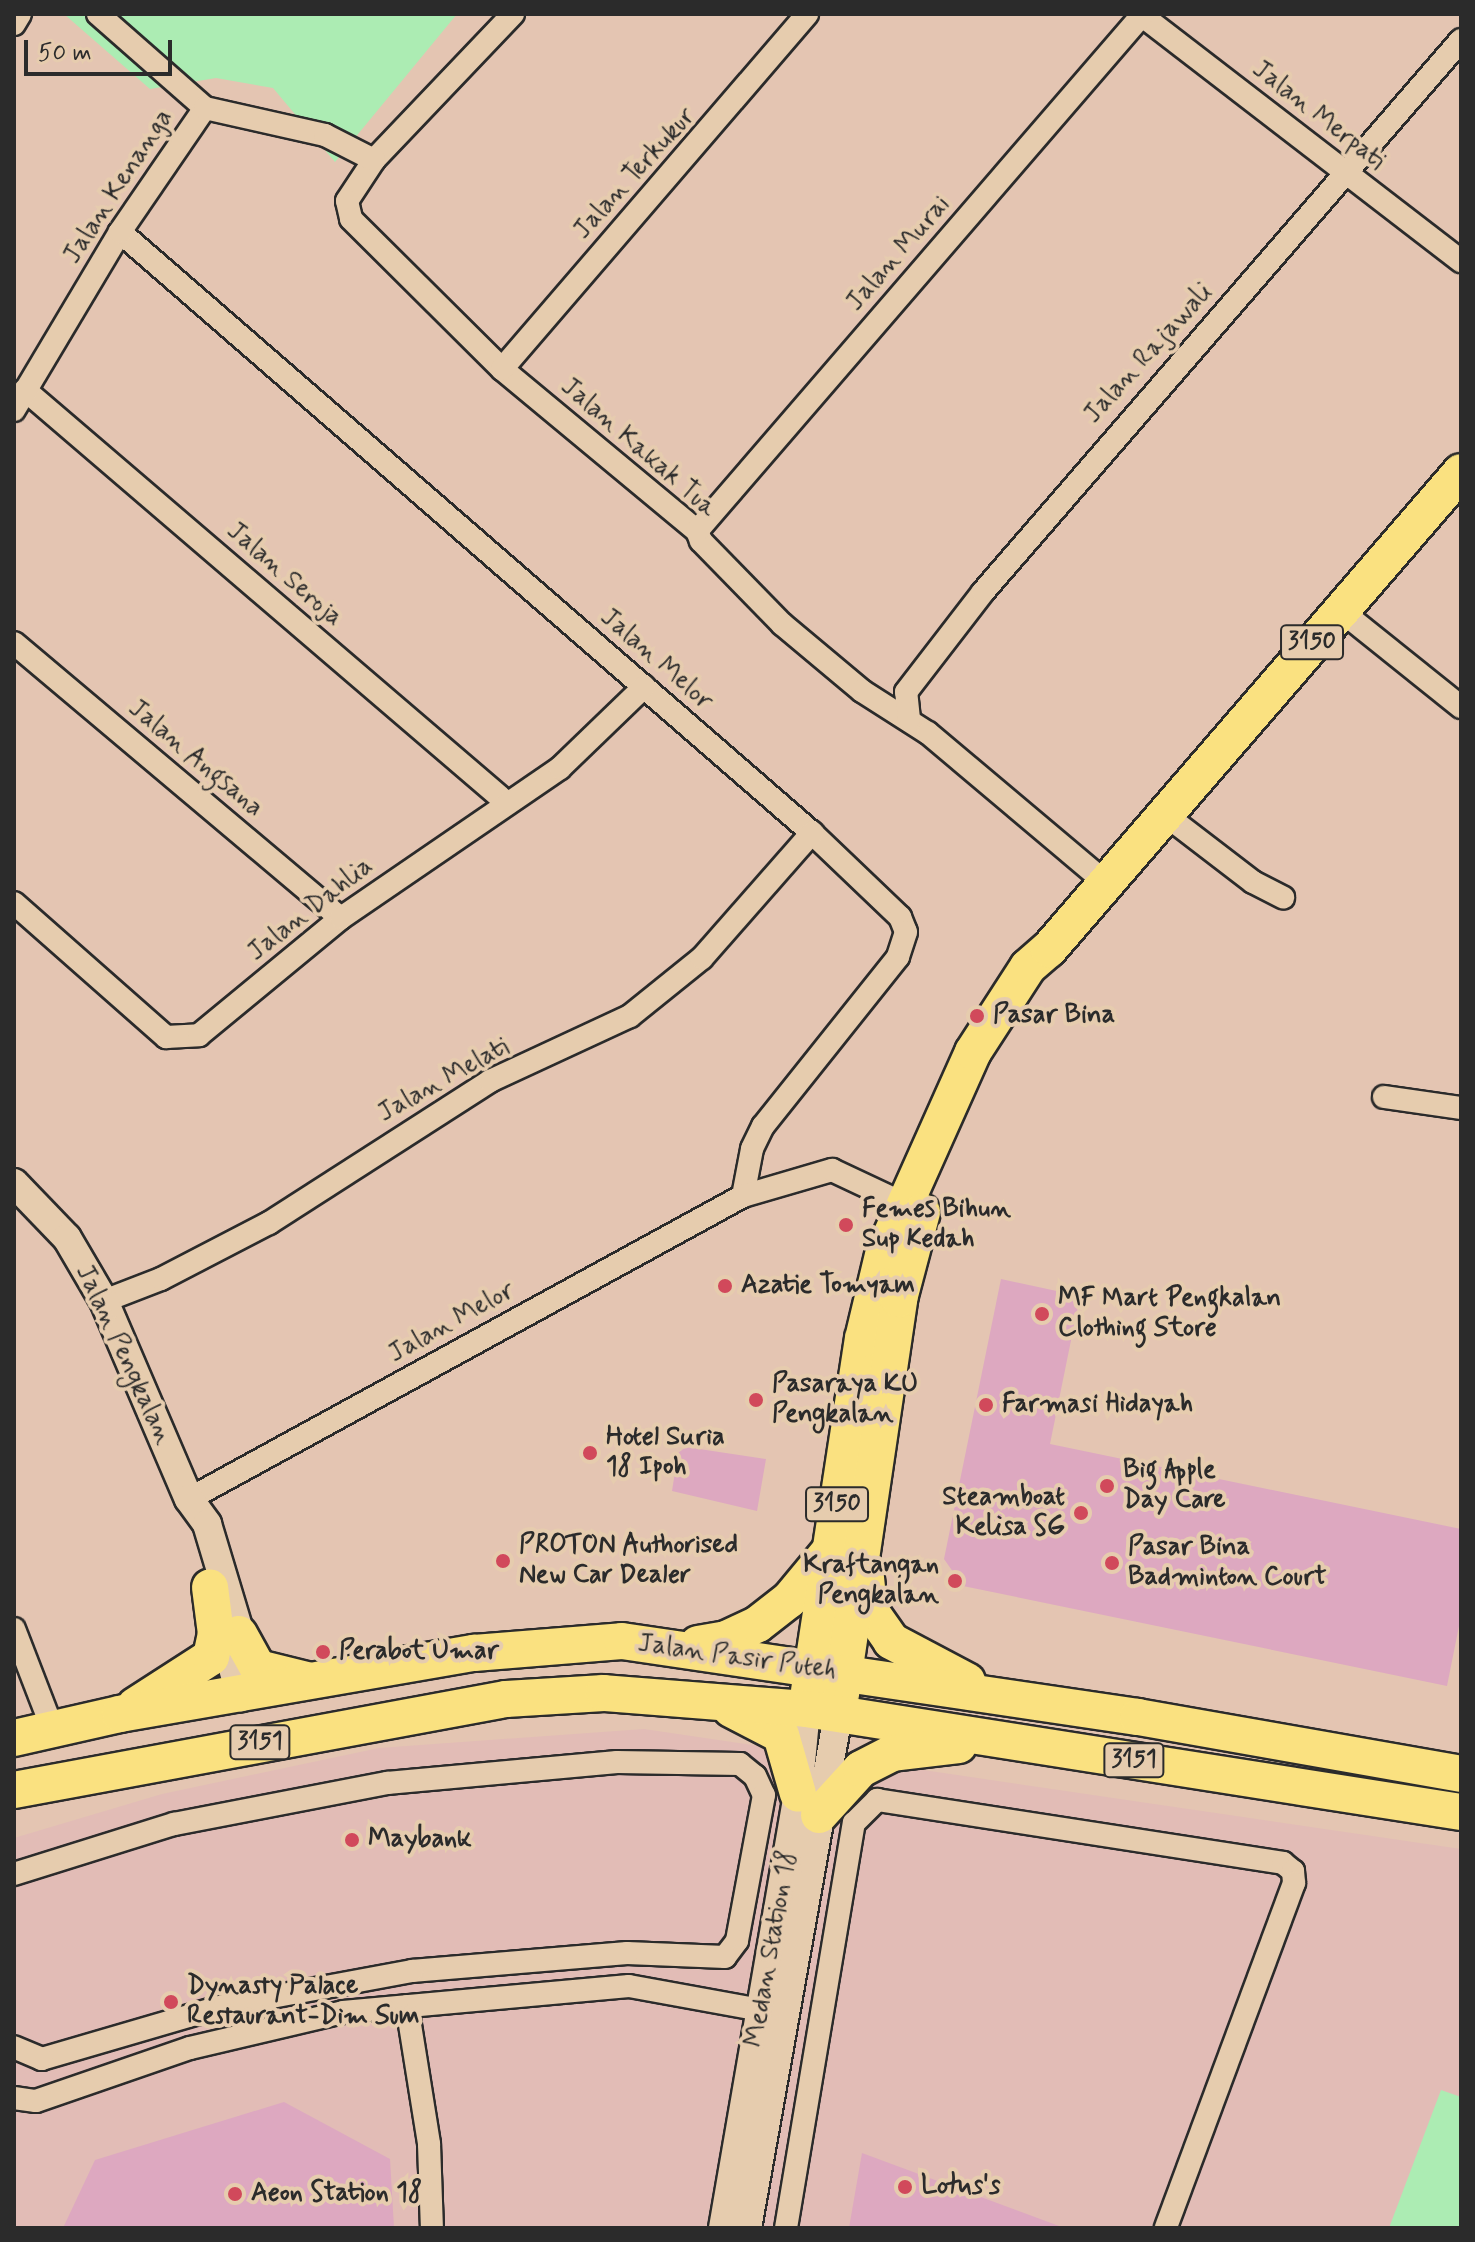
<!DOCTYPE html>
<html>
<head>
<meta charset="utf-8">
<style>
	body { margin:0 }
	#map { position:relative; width:1475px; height:2242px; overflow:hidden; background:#e4c5b2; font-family:Mynerve,sans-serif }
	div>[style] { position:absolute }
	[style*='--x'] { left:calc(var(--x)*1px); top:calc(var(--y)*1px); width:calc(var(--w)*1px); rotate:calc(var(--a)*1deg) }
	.built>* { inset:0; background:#e2bcb6 }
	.green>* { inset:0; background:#acecb3 }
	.building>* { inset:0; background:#dda8c0 }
	.roads { filter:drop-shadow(2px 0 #2b2b2b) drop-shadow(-2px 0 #2b2b2b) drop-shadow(0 2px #2b2b2b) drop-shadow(0 -2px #2b2b2b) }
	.minor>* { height:22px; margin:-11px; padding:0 11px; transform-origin:11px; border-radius:11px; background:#e6ccae }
	.tertiary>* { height:28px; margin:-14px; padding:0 14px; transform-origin:14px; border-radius:14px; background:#e6ccae }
	.primary>* { height:36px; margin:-18px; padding:0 18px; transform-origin:18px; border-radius:18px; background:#fae180 }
	.dots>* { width:22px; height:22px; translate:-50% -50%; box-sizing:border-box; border:4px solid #e6ccae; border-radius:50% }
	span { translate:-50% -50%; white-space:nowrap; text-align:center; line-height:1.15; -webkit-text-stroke:8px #e6ccae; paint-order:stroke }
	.shield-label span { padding:2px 6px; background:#e6ccae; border:2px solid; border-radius:6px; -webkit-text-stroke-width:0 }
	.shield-label { font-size:24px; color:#2b2b2b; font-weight:700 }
	.street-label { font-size:26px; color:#2b2b2b }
	.poi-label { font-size:26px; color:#2b2b2b; font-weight:700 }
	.left { translate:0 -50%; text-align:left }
	.right { translate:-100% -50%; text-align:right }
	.frame { position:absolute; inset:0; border:16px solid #2b2b2b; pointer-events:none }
	.scale { position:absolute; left:24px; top:40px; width:148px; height:36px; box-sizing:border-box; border:4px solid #2b2b2b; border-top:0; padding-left:10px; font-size:24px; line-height:28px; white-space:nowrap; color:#2b2b2b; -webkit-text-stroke:6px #e6ccae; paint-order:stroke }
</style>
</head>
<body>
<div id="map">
	<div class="built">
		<i style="clip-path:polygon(644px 1729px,1461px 1849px,1461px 2228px,14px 2228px,14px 1838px,162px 1794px,379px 1748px)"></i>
	</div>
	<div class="green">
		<i style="clip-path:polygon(64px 14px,457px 14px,335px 162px,273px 88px,216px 78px,150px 89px)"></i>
		<i style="clip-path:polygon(1441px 2090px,1461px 2097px,1461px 2228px,1389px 2228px)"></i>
	</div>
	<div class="building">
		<i style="clip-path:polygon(1001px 1279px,1080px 1296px,1050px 1444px,1461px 1529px,1461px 1616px,1447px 1686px,963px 1586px,944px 1559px)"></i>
		<i style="clip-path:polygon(686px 1447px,766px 1459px,757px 1511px,672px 1491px,678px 1453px)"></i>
		<i style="clip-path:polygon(284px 2102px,390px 2159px,394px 2228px,63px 2228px,95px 2160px)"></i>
		<i style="clip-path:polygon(862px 2153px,1059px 2226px,1058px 2228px,849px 2228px)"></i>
	</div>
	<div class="roads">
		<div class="minor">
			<i style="--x:98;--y:14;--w:142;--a:41.3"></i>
			<i style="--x:513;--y:14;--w:202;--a:133.6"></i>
			<i style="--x:374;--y:160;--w:49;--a:123.4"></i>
			<i style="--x:347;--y:201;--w:18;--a:77"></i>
			<i style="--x:351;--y:219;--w:213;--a:44.8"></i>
			<i style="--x:502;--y:369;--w:254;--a:39.7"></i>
			<i style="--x:697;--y:531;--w:11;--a:68"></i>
			<i style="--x:701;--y:541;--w:116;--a:45.7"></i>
			<i style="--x:782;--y:624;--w:104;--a:39.9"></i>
			<i style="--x:862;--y:691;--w:78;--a:32.5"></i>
			<i style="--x:928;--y:733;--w:230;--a:40.1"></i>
			<i style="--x:1140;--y:14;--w:405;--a:37.6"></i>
			<i style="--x:14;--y:24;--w:12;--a:-59"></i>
			<i style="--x:120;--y:232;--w:917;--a:40.97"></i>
			<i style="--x:812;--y:833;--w:122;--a:43.7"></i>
			<i style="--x:900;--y:917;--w:16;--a:68"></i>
			<i style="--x:906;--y:932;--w:26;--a:108"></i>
			<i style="--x:898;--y:957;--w:216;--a:128.6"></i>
			<i style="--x:763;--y:1126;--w:25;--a:116"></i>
			<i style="--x:752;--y:1149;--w:48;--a:100.8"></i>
			<i style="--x:502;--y:369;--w:468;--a:-49.3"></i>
			<i style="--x:25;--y:390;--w:635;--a:40.59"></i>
			<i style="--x:14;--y:410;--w:207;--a:-59.2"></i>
			<i style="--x:120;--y:232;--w:150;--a:-55.6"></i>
			<i style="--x:205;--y:108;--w:123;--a:12.7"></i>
			<i style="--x:325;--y:135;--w:55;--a:27"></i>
			<i style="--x:697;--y:531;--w:683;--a:-49.22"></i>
			<i style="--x:1340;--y:610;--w:155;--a:38.7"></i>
			<i style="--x:14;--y:643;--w:427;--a:40.1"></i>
			<i style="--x:909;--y:719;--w:27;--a:-96"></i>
			<i style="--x:906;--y:692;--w:126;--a:-52.4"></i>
			<i style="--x:983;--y:592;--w:730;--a:-49.11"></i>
			<i style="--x:1163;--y:813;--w:113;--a:37.5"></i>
			<i style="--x:1253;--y:882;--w:34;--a:27"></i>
			<i style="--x:14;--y:903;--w:203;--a:41.4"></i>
			<i style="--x:166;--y:1037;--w:33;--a:-3"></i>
			<i style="--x:199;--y:1035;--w:184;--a:-39.5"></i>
			<i style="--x:341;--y:918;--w:265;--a:-34.4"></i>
			<i style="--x:560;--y:768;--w:117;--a:-44"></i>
			<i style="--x:1384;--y:1097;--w:78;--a:8.1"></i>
			<i style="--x:104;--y:1301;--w:61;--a:-21.1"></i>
			<i style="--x:161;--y:1279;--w:122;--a:-27.4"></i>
			<i style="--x:269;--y:1223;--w:263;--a:-32.7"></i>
			<i style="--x:490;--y:1081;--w:154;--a:-24.9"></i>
			<i style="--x:630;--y:1016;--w:92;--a:-38.9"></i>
			<i style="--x:702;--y:958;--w:167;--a:-48.7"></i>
			<i style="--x:189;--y:1499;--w:631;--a:-28.68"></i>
			<i style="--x:743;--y:1196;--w:93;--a:-16.3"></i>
			<i style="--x:832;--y:1170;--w:77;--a:25.2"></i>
			<i style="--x:14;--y:1629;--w:108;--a:68.9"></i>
			<i style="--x:14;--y:1874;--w:168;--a:-17.4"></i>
			<i style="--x:174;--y:1824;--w:217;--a:-10.9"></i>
			<i style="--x:387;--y:1783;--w:231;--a:-5.2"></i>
			<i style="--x:617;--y:1762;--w:123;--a:0.9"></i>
			<i style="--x:740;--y:1764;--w:19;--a:39"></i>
			<i style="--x:755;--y:1776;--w:21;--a:65"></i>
			<i style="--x:764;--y:1795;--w:148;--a:100.5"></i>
			<i style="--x:737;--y:1941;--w:20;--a:127"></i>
			<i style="--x:725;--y:1957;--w:98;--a:-177.7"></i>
			<i style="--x:627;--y:1953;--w:216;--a:175.2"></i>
			<i style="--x:412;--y:1971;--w:192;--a:169.5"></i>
			<i style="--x:223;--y:2006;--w:189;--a:163.7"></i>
			<i style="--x:42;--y:2059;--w:30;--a:-157"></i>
			<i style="--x:407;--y:2006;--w:140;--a:80.9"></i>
			<i style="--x:429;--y:2144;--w:84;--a:88"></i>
			<i style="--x:14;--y:2098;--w:22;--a:8"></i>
			<i style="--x:36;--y:2101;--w:163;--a:-19"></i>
			<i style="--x:190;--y:2048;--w:157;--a:-13.2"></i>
			<i style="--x:343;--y:2012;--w:287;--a:-5.2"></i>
			<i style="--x:629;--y:1986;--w:134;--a:10.3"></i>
			<i style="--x:786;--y:2228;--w:411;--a:-80.5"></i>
			<i style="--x:854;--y:1823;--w:33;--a:-45"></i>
			<i style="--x:877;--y:1800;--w:411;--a:8.8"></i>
			<i style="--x:1283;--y:1863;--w:13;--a:39"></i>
			<i style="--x:1293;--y:1871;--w:12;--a:85"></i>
			<i style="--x:1294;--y:1883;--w:368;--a:110.4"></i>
		</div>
		<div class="tertiary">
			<i style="--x:14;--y:1183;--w:76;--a:46.1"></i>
			<i style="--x:67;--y:1238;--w:73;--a:59.6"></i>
			<i style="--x:104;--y:1301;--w:215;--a:66.8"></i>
			<i style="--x:189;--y:1499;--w:31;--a:54"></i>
			<i style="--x:207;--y:1524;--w:133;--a:73.3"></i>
			<i style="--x:222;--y:1629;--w:71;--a:74.4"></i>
			<i style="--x:723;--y:2228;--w:440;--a:-80.2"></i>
			<i style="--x:798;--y:1794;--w:85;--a:-84.6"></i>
			<i style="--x:747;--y:2228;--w:521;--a:-79.94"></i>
		</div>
		<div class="primary">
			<i style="--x:866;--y:1578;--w:31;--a:84"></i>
			<i style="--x:869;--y:1609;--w:39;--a:55"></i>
			<i style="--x:891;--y:1641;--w:86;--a:27.8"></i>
			<i style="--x:239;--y:1634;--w:39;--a:61"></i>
			<i style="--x:258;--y:1668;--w:50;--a:13.8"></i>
			<i style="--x:698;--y:1644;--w:28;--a:-10"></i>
			<i style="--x:726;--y:1639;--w:35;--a:-25"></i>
			<i style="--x:758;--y:1624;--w:39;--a:-38"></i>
			<i style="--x:789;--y:1600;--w:61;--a:-50.3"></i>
			<i style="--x:809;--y:1691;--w:356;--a:-81.3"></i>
			<i style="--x:863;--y:1339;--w:90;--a:-76.6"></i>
			<i style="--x:884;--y:1251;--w:218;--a:-65.9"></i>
			<i style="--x:973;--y:1052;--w:101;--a:-57.1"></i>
			<i style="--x:1028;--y:967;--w:28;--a:-41"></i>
			<i style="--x:1049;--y:949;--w:630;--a:-49.18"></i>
			<i style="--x:841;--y:1694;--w:399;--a:-81.6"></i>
			<i style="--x:899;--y:1299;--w:90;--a:-75.2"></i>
			<i style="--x:135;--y:1706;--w:90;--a:-32.8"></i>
			<i style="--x:211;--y:1657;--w:24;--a:-78"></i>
			<i style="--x:216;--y:1634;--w:47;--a:-97.3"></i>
			<i style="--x:731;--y:1709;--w:56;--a:27.5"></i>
			<i style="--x:781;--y:1735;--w:61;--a:73.9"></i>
			<i style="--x:14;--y:1738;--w:109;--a:-12.8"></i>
			<i style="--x:120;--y:1714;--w:359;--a:-9.8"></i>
			<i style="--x:474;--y:1653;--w:148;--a:-4.6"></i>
			<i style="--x:622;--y:1641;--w:522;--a:8.38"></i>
			<i style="--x:1138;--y:1717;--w:328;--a:10"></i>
			<i style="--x:14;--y:1790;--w:500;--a:-10.48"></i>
			<i style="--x:506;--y:1699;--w:98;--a:-3.5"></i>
			<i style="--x:604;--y:1693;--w:203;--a:4.5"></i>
			<i style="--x:806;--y:1709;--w:663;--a:8.94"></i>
			<i style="--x:819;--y:1815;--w:62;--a:-47.6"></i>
			<i style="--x:861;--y:1769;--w:36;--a:-27"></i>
			<i style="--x:893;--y:1753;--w:66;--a:-6.9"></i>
		</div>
	</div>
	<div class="dots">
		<i style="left:977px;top:1016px;background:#d1495b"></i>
		<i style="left:846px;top:1225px;background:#d1495b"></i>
		<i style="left:725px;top:1286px;background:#d1495b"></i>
		<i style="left:1042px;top:1314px;background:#d1495b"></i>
		<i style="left:756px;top:1400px;background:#d1495b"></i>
		<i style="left:986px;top:1405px;background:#d1495b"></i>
		<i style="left:590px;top:1453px;background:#d1495b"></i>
		<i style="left:1107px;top:1486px;background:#d1495b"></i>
		<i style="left:1081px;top:1513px;background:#d1495b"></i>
		<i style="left:503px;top:1561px;background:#d1495b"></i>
		<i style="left:1112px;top:1563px;background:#d1495b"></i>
		<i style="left:955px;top:1581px;background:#d1495b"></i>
		<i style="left:323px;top:1652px;background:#d1495b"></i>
		<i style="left:352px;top:1840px;background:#d1495b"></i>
		<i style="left:171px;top:2002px;background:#d1495b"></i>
		<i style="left:905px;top:2187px;background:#d1495b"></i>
		<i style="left:235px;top:2194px;background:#d1495b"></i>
	</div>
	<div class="shield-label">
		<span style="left:1312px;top:642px">3150</span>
		<span style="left:837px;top:1504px">3150</span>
		<span style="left:260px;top:1742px">3151</span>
		<span style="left:1134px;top:1760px">3151</span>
	</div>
	<div class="street-label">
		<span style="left:1318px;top:116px;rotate:38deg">Jalan Merpati</span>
		<span style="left:635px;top:174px;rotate:-48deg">Jalan Terkukur</span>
		<span style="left:119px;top:187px;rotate:-57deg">Jalan Kenanga</span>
		<span style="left:899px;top:254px;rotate:-49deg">Jalan Murai</span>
		<span style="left:1149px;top:354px;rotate:-48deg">Jalan Rajawali</span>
		<span style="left:638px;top:448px;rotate:41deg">Jalan Kakak Tua</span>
		<span style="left:284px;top:575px;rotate:41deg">Jalan Seroja</span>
		<span style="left:656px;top:660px;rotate:41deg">Jalan Melor</span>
		<span style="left:195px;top:759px;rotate:40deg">Jalan Angsana</span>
		<span style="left:311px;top:910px;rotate:-38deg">Jalan Dahlia</span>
		<span style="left:444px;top:1081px;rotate:-29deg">Jalan Melati</span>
		<span style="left:452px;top:1323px;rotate:-29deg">Jalan Melor</span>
		<span style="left:123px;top:1355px;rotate:65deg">Jalan Pengkalan</span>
		<span style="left:737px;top:1658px;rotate:8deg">Jalan Pasir Puteh</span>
		<span style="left:772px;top:1949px;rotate:-80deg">Medan Station 18</span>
	</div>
	<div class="poi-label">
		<span class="left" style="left:993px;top:1016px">Pasar Bina</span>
		<span class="left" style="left:862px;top:1225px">Femes Bihun<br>Sup Kedah</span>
		<span class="left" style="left:741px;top:1286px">Azatie Tomyam</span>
		<span class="left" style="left:1058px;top:1314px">MF Mart Pengkalan<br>Clothing Store</span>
		<span class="left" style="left:772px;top:1400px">Pasaraya KU<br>Pengkalan</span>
		<span class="left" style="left:1002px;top:1405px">Farmasi Hidayah</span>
		<span class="left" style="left:606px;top:1453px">Hotel Suria<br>18 Ipoh</span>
		<span class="left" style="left:1123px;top:1486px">Big Apple<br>Day Care</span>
		<span class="right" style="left:1065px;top:1513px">Steamboat<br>Kelisa SG</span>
		<span class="left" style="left:519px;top:1561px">PROTON Authorised<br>New Car Dealer</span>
		<span class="left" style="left:1128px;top:1563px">Pasar Bina<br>Badminton Court</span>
		<span class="right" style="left:939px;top:1581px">Kraftangan<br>Pengkalan</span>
		<span class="left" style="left:339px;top:1652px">Perabot Umar</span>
		<span class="left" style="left:368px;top:1840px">Maybank</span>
		<span class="left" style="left:187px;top:2002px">Dynasty Palace<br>Restaurant-Dim Sum</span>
		<span class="left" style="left:921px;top:2187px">Lotus's</span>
		<span class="left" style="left:251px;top:2194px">Aeon Station 18</span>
	</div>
	<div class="frame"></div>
	<div class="scale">50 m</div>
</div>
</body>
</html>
